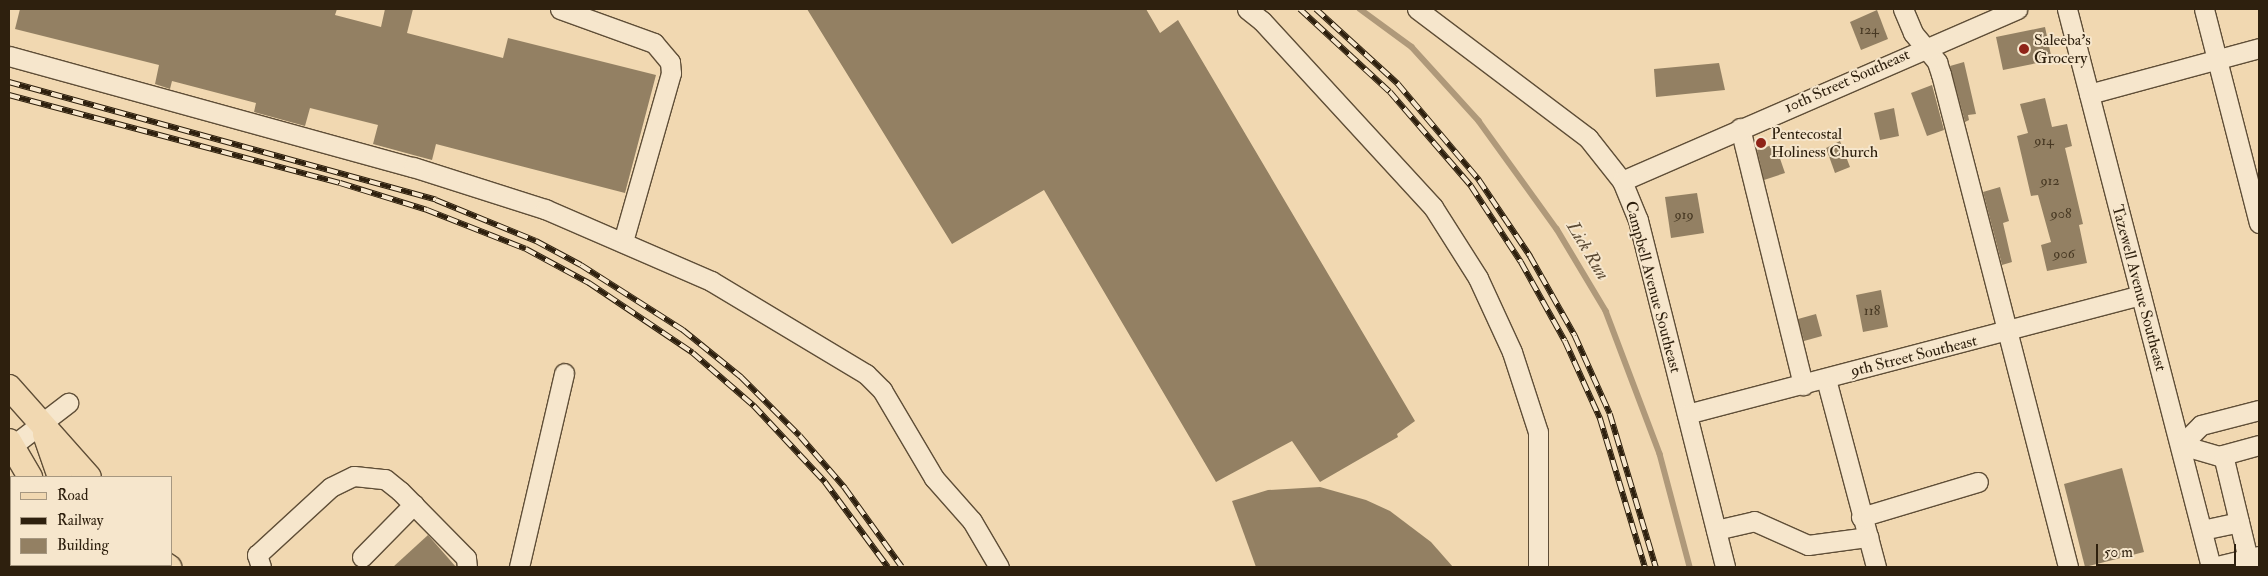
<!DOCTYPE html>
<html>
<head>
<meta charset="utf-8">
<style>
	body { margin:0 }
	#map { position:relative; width:2268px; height:576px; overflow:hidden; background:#f1d8b1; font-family:"IM FELL Double Pica",serif }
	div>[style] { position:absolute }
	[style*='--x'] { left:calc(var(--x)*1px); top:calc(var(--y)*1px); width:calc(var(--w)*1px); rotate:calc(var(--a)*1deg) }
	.stream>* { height:5.5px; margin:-2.75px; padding:0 2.75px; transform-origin:2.75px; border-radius:2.75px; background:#af997a }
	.building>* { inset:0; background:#938063 }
	.roads { filter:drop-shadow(1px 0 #5f4e37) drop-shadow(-1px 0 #5f4e37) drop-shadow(0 1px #5f4e37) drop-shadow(0 -1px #5f4e37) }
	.minor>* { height:19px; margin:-9.5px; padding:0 9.5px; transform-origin:9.5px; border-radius:9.5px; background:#f6e6cc }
	.major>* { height:24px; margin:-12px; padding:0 12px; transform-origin:12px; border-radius:12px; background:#f1d8b1 }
	.rail>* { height:5.5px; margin-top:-2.75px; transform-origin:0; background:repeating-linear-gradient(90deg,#f6e6cc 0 11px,#2e200e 0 22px); box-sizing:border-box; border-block:1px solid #2e200e }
	.dots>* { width:14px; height:14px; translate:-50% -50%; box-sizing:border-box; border:2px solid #f6e6cc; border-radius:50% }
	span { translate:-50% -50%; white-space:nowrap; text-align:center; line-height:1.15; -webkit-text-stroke:4px #f6e6cc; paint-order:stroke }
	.number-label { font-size:14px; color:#473823 }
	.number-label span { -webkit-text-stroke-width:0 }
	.poi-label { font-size:16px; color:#2e200e }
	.left { translate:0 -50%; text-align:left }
	.street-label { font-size:16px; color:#2e200e }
	.water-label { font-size:18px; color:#5b4a34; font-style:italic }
	.frame { position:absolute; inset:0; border:10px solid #2e200e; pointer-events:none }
	.legend { position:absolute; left:10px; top:476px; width:162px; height:90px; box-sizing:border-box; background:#f6e6cc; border:1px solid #a69780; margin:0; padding:6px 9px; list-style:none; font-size:15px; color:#2e200e }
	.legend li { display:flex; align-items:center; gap:10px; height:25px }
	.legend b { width:25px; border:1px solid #a69780 }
	.scale { position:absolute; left:2096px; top:544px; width:140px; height:22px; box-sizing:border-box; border:2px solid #2e200e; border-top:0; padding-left:6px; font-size:15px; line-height:18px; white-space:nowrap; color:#2e200e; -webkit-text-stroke:4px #f6e6cc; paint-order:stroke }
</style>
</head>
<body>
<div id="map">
	<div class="stream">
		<i style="--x:1360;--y:9;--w:64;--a:36.2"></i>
		<i style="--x:1412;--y:47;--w:100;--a:47.8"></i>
		<i style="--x:1479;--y:121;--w:133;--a:54.2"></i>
		<i style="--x:1557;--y:229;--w:96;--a:59.1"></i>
		<i style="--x:1606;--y:311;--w:153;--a:69.3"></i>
		<i style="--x:1660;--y:454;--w:117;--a:75.1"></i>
	</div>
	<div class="building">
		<i style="clip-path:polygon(20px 9px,337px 9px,335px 15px,381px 27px,385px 9px,413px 9px,407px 33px,503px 58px,508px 38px,656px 75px,625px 193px,436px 144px,432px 160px,417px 156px,373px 144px,378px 125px,310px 108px,305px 126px,254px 112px,256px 103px,172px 81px,170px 89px,155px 84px,159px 65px,15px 29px)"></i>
		<i style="clip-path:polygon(807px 9px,1146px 9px,1160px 33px,1178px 20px,1415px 421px,1397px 434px,1398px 437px,1320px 482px,1292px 441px,1216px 482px,1044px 190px,952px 244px)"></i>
		<i style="clip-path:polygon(1877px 10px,1888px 39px,1861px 50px,1850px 22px)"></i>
		<i style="clip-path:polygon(2045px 27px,2052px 60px,2003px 70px,1996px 37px)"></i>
		<i style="clip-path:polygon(1964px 62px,1976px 114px,1968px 115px,1969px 120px,1965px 122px,1950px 66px)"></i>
		<i style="clip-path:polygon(1719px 63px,1725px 90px,1656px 97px,1654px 69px)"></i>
		<i style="clip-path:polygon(1932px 85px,1944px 130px,1927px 136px,1911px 93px)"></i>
		<i style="clip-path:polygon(2045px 98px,2052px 127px,2067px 124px,2072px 146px,2065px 148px,2083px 224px,2079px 225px,2087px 263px,2047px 271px,2041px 245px,2051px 242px,2038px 195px,2031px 196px,2017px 136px,2028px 133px,2020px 104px)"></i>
		<i style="clip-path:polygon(1894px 108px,1899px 136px,1880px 140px,1874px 113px)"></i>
		<i style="clip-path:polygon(1840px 141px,1850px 167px,1835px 173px,1826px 148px)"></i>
		<i style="clip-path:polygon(1775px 144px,1785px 173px,1764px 180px,1757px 150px)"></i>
		<i style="clip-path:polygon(2000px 187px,2009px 221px,2003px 223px,2012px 262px,2002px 265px,1983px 192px)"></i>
		<i style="clip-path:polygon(1697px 193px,1704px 233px,1671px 238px,1665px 197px)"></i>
		<i style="clip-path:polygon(1881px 290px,1888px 327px,1863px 332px,1856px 295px)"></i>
		<i style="clip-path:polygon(1816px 314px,1822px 336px,1804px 341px,1798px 319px)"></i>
		<i style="clip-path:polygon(2122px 468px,2144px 552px,2085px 567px,2064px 484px)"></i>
		<i style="clip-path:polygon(1320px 487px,1366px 500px,1390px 511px,1431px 542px,1453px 567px,1256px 567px,1232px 501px,1268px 490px)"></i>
		<i style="clip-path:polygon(428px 535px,456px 567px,393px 567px)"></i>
	</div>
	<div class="roads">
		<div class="minor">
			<i style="--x:560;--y:9;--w:100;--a:19.9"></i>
			<i style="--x:654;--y:43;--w:25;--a:50"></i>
			<i style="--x:670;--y:62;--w:11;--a:85"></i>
			<i style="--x:671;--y:73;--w:176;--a:105.9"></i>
			<i style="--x:1247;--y:9;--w:19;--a:39"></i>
			<i style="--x:1262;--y:21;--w:253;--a:47.4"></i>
			<i style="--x:1433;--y:207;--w:84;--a:57.6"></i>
			<i style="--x:1478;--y:278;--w:81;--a:65.3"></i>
			<i style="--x:1512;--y:352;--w:84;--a:72"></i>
			<i style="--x:1538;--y:432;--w:135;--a:90"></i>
			<i style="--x:1417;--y:9;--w:214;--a:37"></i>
			<i style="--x:1588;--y:138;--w:55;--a:51.7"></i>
			<i style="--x:1622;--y:181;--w:42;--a:67.7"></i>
			<i style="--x:1638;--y:220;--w:358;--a:75.9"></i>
			<i style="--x:1903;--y:9;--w:26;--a:67"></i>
			<i style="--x:1913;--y:33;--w:38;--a:50"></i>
			<i style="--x:1937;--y:62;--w:13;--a:72"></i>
			<i style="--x:1941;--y:74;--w:509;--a:75.55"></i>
			<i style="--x:2067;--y:9;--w:576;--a:75.53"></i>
			<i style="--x:2204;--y:9;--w:221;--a:75.6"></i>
			<i style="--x:9;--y:56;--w:419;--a:15.4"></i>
			<i style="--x:413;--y:167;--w:139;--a:17.7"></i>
			<i style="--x:545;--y:209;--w:181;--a:23.4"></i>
			<i style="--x:711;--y:281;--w:181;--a:31"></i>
			<i style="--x:866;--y:374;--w:23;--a:45"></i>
			<i style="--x:882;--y:390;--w:102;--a:59.4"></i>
			<i style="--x:934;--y:478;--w:57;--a:48.5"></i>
			<i style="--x:972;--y:521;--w:53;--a:59.6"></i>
			<i style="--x:2089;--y:94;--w:176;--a:-15.1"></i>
			<i style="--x:1740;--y:128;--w:265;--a:76.2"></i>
			<i style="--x:1622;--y:181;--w:431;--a:-23.5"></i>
			<i style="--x:1826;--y:379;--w:195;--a:75.1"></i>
			<i style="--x:2259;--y:410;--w:60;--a:165.5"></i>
			<i style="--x:2201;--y:425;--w:28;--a:135"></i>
			<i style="--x:2181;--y:445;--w:40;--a:16"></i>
			<i style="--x:2219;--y:456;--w:41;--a:-15.4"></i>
			<i style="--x:1687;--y:414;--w:469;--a:-14.7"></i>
			<i style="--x:12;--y:446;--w:71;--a:-37.5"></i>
			<i style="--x:2223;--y:455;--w:107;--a:76.5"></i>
			<i style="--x:1861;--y:517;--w:122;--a:-16.7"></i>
			<i style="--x:1716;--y:530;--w:39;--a:-13"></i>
			<i style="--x:1754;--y:521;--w:59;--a:24"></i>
			<i style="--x:1808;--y:545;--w:61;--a:-7.6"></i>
			<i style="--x:2202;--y:530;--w:38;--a:-12"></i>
			<i style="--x:362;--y:557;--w:74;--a:-45.5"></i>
			<i style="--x:261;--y:567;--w:13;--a:-108"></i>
			<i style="--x:257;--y:555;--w:100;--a:-42.6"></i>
			<i style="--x:331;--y:487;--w:25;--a:-26"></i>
			<i style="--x:354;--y:476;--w:31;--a:6"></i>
			<i style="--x:385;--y:479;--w:19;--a:39"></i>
			<i style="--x:400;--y:491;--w:94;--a:45.4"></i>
			<i style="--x:466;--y:558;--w:9;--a:84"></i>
			<i style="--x:519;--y:567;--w:199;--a:-76.9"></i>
			<i style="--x:2213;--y:567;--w:47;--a:-13.4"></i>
		</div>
		<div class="major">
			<i style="--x:9;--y:387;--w:120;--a:48.4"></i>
			<i style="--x:45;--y:434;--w:46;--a:70.8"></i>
			<i style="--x:9;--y:441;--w:42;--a:59.7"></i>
			<i style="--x:67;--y:565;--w:2;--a:63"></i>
			<i style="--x:166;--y:565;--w:4;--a:34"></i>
		</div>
	</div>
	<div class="rail">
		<i style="--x:1300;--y:9;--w:122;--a:42.7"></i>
		<i style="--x:1390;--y:92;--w:124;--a:49.2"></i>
		<i style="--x:1471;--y:186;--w:91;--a:56.7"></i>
		<i style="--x:1521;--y:262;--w:90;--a:60.9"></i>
		<i style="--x:1565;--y:341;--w:85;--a:65.6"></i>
		<i style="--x:1600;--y:418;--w:156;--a:73.2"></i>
		<i style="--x:1316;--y:9;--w:111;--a:42.4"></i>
		<i style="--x:1398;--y:84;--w:126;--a:49.8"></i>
		<i style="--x:1479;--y:180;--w:92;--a:56.1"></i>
		<i style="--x:1530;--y:256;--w:92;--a:60.6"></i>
		<i style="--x:1575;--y:336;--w:85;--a:65.8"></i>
		<i style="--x:1610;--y:414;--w:160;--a:73.3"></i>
		<i style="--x:9;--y:82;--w:443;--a:15.4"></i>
		<i style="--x:436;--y:200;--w:108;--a:22.3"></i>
		<i style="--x:536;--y:241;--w:51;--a:28.1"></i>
		<i style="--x:581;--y:265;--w:121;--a:32.5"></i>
		<i style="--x:683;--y:330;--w:75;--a:39"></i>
		<i style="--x:741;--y:377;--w:83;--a:45"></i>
		<i style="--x:800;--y:436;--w:69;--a:49.1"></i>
		<i style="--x:845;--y:488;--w:97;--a:54.2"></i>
		<i style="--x:9;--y:95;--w:342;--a:14.9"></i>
		<i style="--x:340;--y:183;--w:91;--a:17.2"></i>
		<i style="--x:427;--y:210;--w:106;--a:21.5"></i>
		<i style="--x:526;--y:249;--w:72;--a:28.4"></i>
		<i style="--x:589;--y:283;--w:125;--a:33.9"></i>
		<i style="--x:693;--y:353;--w:81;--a:41"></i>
		<i style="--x:754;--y:406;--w:104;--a:46.9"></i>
		<i style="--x:825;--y:482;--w:106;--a:53.5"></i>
	</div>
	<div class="dots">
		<i style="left:2024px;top:49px;background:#8f2418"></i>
		<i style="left:1761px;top:143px;background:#8f2418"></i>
	</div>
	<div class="number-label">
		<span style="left:1869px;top:30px">124</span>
		<span style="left:2044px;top:141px">914</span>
		<span style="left:2050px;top:181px">912</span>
		<span style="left:2061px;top:214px">908</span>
		<span style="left:1684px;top:215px">919</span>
		<span style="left:2064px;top:254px">906</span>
		<span style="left:1872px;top:311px">118</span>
	</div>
	<div class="poi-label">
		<span class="left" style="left:2034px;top:49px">Saleeba's<br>Grocery</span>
		<span class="left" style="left:1771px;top:143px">Pentecostal<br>Holiness Church</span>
	</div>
	<div class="street-label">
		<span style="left:1847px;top:81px;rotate:-24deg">10th Street Southeast</span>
		<span style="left:1653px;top:287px;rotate:75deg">Campbell Avenue Southeast</span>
		<span style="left:2139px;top:288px;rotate:75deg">Tazewell Avenue Southeast</span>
		<span style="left:1914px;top:356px;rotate:-14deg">9th Street Southeast</span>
	</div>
	<div class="water-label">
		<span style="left:1587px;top:251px;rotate:59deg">Lick Run</span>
	</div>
	<div class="frame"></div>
	<ul class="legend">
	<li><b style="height:6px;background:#f1d8b1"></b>Road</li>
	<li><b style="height:6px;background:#2e200e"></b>Railway</li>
	<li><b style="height:14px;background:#938063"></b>Building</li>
	</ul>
	<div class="scale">50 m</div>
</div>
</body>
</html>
